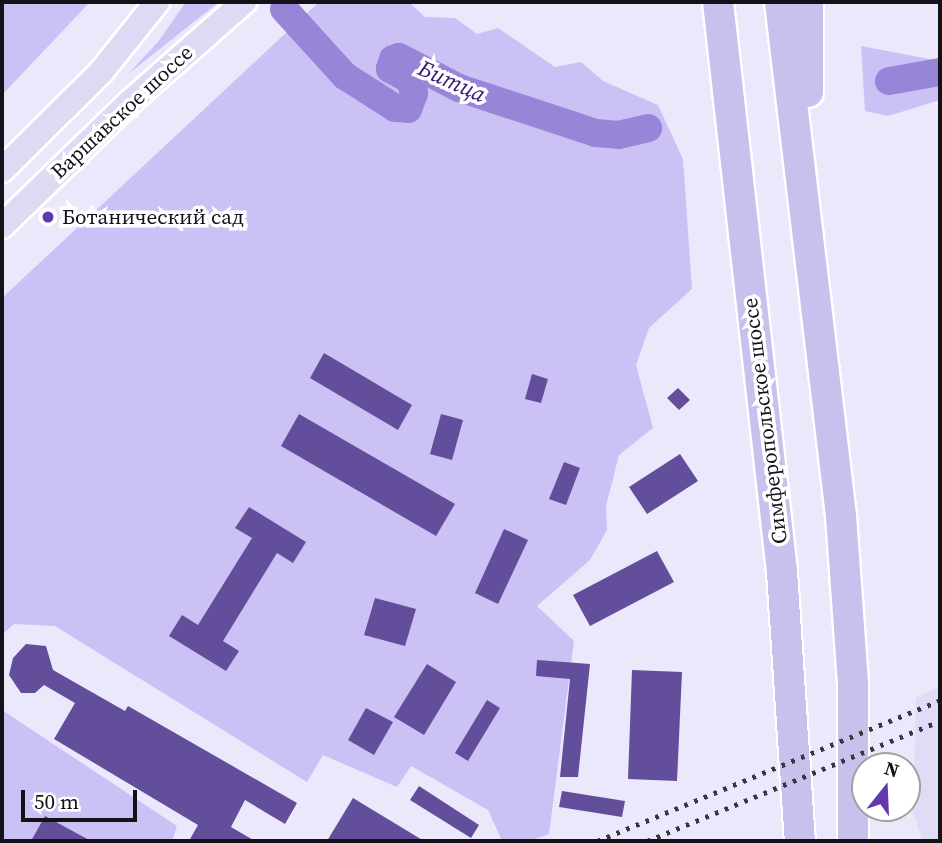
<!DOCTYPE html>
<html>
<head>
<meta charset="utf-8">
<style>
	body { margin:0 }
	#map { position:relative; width:942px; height:843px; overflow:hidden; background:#ece8fc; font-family:"Source Serif 4",serif }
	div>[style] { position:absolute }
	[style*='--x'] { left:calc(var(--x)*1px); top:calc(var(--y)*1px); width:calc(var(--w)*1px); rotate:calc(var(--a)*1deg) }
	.built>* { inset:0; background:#e0dcf7 }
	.green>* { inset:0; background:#cbc1f5 }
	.river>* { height:28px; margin:-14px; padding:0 14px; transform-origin:14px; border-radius:14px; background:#9785d7 }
	.building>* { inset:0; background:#624e9b }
	.roads { filter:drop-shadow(2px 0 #fff) drop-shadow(-2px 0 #fff) drop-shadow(0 2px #fff) drop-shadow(0 -2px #fff) }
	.primary>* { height:24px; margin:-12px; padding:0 12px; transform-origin:12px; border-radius:12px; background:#dfdaf4 }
	.highway>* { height:30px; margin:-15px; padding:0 15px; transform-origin:15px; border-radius:15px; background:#c9c1ed }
	.rail>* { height:4.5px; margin-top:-2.25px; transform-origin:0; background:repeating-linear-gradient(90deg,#38373f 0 3.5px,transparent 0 10.5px) }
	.dots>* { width:19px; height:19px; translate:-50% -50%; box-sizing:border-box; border:4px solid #fff; border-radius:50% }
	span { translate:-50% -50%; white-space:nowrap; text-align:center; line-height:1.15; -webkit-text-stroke:7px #fff; paint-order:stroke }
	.street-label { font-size:21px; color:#131218 }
	.poi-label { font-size:21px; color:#131218 }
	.left { translate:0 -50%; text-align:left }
	.water-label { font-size:23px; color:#3a1576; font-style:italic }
	.frame { position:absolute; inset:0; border:4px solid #131218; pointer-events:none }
	.north { position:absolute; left:851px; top:752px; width:70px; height:70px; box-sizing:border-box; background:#fff; border:2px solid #a1a0a3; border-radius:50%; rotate:18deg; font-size:19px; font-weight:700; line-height:28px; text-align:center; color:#131218 }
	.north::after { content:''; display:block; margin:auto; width:24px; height:32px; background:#6038b0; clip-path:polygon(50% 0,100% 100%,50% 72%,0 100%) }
	.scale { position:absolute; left:21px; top:790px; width:116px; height:32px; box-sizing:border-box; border:4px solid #131218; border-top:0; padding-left:9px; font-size:21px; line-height:24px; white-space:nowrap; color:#131218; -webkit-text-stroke:5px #fff; paint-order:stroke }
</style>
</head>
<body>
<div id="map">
	<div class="built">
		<i style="clip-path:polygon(940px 686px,940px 841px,922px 841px,913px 811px,916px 698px)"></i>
	</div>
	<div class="green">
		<i style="clip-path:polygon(2px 2px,90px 2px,2px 95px)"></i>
		<i style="clip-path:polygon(186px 2px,219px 2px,128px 74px,158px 42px)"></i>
		<i style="clip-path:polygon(319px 2px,409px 2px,425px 17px,455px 18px,477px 34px,498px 28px,555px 67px,581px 62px,603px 81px,658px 105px,683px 159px,692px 289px,649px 328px,636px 365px,653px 428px,619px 455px,606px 506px,607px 530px,590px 560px,537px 606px,574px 641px,549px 834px,530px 841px,502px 841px,488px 810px,411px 766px,397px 787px,323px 755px,307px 782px,55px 626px,14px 624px,2px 635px,2px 298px)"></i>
		<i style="clip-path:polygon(861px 46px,940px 61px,940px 100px,888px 116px,865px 111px)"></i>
		<i style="clip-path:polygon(2px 710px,177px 826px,172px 841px,2px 841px)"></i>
	</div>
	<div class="river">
		<i style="--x:284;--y:9;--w:91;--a:47.7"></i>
		<i style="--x:345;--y:76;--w:59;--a:32.6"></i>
		<i style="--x:395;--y:108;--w:13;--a:4"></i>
		<i style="--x:408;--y:109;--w:17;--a:-69"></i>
		<i style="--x:414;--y:93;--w:14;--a:-107"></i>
		<i style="--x:410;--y:80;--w:23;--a:-151"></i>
		<i style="--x:390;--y:69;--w:10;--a:-73"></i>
		<i style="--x:393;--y:59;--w:6;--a:-18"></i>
		<i style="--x:399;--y:57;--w:68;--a:27.3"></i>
		<i style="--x:459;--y:88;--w:144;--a:18.2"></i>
		<i style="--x:596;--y:133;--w:22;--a:5"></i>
		<i style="--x:618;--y:135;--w:31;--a:-13"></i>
		<i style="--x:889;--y:81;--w:52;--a:-10"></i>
	</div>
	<div class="building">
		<i style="clip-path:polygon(324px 353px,412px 405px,398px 430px,310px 378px)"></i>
		<i style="clip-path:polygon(532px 374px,548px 379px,541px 403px,525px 399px)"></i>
		<i style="clip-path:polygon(678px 388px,690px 400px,679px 410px,667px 398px)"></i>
		<i style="clip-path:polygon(299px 414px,455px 504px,436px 536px,281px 446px)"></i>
		<i style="clip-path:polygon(441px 414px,463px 420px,452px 460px,430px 454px)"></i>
		<i style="clip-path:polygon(680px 454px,698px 481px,647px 514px,629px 487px)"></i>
		<i style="clip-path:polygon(564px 462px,580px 468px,566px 505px,549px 499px)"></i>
		<i style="clip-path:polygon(249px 507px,306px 542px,293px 563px,277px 553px,223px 641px,239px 651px,226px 671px,169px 636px,182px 615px,198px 625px,252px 538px,235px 528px)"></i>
		<i style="clip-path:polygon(504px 529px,528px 540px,498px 604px,475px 593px)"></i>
		<i style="clip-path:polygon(657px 551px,674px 582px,590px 626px,573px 595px)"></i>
		<i style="clip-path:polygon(375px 598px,416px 609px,405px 646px,364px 635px)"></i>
		<i style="clip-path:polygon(26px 644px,46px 646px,53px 670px,125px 711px,128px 706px,297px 803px,285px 824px,245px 800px,231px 827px,255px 841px,189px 841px,198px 825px,54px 739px,75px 703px,44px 685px,35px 693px,21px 693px,9px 675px,13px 658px)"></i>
		<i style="clip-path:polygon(537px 660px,590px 664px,578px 777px,560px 777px,570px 679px,536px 676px)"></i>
		<i style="clip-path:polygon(427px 664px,456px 682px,424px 735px,394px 717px)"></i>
		<i style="clip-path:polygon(632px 670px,682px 672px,677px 781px,628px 779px)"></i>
		<i style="clip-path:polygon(487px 700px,500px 708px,468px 761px,455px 753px)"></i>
		<i style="clip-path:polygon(366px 708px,393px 722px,374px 755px,348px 740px)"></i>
		<i style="clip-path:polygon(419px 786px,479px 825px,471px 838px,410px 800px)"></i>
		<i style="clip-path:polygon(562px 791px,625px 801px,622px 817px,559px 807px)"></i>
		<i style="clip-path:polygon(353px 798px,424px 841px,327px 841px)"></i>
		<i style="clip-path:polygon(45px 816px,91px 841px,31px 841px)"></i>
	</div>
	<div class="roads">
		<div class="primary">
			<i style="--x:2;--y:170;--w:139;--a:-44.7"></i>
			<i style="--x:101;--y:72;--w:90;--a:-51.3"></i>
			<i style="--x:2;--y:226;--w:178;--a:-44.1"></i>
			<i style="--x:130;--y:102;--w:152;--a:-41.3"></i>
		</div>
		<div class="highway">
			<i style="--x:718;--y:2;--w:574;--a:83.59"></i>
			<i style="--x:782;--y:572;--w:270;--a:86.2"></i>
			<i style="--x:780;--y:2;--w:518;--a:83.23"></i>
			<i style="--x:841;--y:516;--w:169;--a:85.9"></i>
			<i style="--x:853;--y:685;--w:156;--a:90"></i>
			<i style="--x:808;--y:2;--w:90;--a:90"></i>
		</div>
	</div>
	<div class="rail">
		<i style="--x:597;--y:841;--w:371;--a:-22.3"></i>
		<i style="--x:647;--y:841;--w:317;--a:-22.3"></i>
	</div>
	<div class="dots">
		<i style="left:48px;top:217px;background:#6038b0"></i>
	</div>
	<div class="street-label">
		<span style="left:122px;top:112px;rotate:-43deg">Варшавское шоссе</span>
		<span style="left:765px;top:421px;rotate:-97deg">Симферопольское шоссе</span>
	</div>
	<div class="poi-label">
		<span class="left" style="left:62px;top:217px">Ботанический сад</span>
	</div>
	<div class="water-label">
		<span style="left:452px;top:81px;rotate:24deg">Битца</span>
	</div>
	<div class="frame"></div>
	<div class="north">N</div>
	<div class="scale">50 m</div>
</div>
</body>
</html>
